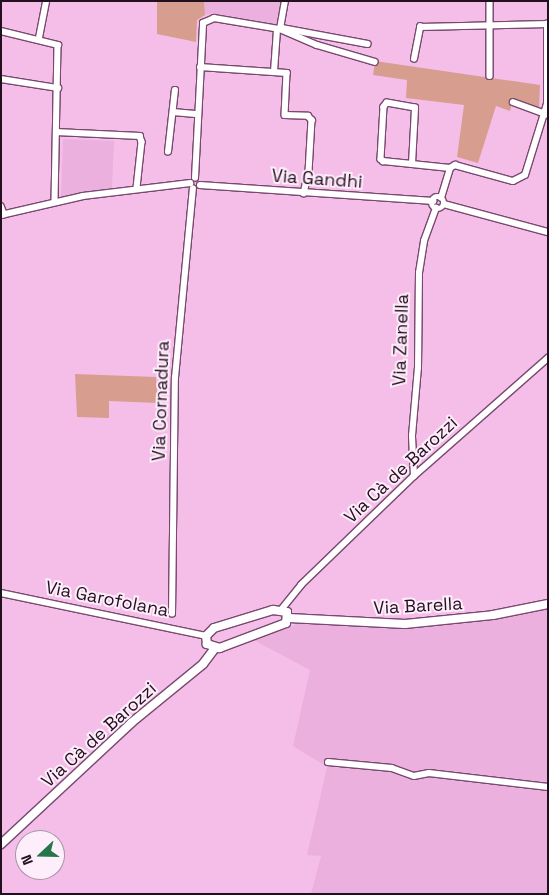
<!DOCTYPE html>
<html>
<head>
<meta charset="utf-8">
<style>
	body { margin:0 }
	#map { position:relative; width:549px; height:895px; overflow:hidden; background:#f5bee8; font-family:"Space Grotesk",sans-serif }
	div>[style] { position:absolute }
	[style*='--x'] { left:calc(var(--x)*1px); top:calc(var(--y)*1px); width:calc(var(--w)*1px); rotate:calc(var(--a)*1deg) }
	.built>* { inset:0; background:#ecb0de }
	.green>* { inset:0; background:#d79e8f }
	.roads { filter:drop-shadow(1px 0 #78496e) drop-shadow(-1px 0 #78496e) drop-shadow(0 1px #78496e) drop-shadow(0 -1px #78496e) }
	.minor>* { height:5.5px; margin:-2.75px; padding:0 2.75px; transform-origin:2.75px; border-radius:2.75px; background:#fff }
	.minor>.ring { margin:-2.75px; padding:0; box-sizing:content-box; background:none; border:5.5px solid #fff; border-radius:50% }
	.tertiary>* { height:8px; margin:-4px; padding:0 4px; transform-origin:4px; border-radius:4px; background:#fff }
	span { translate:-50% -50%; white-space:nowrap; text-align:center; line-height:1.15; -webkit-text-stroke:4px #feedfa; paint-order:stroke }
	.street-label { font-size:18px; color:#23101f }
	.frame { position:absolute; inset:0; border:2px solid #23101f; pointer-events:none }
	.north { position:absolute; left:15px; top:830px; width:50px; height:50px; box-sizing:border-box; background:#feedfa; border:1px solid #a695a2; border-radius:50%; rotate:249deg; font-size:14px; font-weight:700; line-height:20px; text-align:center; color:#23101f }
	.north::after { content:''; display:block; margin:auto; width:18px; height:22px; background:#227648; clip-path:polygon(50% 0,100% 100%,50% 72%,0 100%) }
</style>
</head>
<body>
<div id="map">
	<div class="built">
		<i style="clip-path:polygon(204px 1px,281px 1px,280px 25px,276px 28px,213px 13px,205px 15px)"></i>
		<i style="clip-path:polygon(63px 139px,114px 141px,112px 188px,61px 197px)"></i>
		<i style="clip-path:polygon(548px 600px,548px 894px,311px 894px,321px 856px,307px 855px,327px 767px,293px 746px,310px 670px,248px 637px,293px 626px,312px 617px,437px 618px,491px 612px)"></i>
	</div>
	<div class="green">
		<i style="clip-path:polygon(157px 1px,204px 1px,205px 15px,197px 20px,196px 42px,157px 34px)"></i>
		<i style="clip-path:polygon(375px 61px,540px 85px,539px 109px,513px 100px,510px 111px,496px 106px,478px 163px,457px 157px,464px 105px,406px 98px,407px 80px,373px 75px)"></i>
		<i style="clip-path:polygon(75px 374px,156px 377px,158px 403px,109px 401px,109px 418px,77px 417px)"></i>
	</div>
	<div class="roads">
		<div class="minor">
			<i style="--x:490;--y:1;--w:75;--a:90"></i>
			<i style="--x:282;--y:28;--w:87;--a:10.5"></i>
			<i style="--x:280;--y:29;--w:40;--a:23.4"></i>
			<i style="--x:317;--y:45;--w:60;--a:16.3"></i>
			<i style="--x:1;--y:31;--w:59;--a:13.8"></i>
			<i style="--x:58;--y:45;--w:156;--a:91.1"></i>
			<i style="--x:39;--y:38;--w:38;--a:-79"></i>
			<i style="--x:414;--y:59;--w:33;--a:-79"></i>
			<i style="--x:420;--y:27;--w:128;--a:-1.3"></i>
			<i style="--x:200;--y:67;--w:87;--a:3.9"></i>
			<i style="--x:287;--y:73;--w:42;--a:92.7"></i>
			<i style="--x:285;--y:115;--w:23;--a:2"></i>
			<i style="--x:308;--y:116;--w:6;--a:45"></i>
			<i style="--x:312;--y:120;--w:52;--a:93.3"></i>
			<i style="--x:309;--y:172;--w:22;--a:103"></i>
			<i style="--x:274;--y:72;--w:42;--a:-85.9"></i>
			<i style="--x:1;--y:79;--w:58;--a:9"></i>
			<i style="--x:513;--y:102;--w:37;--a:20"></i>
			<i style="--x:173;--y:112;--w:25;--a:5"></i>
			<i style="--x:56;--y:132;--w:84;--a:2.7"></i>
			<i style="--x:140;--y:136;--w:6;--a:72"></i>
			<i style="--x:142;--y:142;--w:46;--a:96.2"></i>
			<i style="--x:168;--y:152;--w:62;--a:-83.6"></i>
			<i style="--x:412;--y:164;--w:56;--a:-86.9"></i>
			<i style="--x:415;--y:108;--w:28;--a:-170"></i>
			<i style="--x:387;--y:103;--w:5;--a:127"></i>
			<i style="--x:384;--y:107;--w:52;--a:93.3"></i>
			<i style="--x:381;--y:159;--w:3;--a:45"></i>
			<i style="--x:383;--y:161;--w:29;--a:6"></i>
			<i style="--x:412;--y:164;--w:38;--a:6"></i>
			<i style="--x:195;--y:178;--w:155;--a:-87"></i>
			<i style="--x:203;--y:23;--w:12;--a:-24"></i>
			<i style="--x:214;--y:18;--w:67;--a:9.5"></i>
			<i style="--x:280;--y:29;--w:28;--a:-80"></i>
			<i style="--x:200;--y:185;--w:234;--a:3.9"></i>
			<i class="ring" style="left:432px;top:197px;width:6.5px;height:6.5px"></i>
			<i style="--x:441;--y:198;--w:31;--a:-73"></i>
			<i style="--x:450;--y:168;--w:6;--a:-31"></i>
			<i style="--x:455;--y:165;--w:60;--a:15.4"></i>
			<i style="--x:513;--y:181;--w:13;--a:-27"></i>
			<i style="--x:525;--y:175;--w:74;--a:-72.8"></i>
			<i style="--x:547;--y:104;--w:80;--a:-90"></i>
			<i style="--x:444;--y:204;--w:108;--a:15.1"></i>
			<i style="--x:1;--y:206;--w:9;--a:69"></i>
			<i style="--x:1;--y:215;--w:84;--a:-13"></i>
			<i style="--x:83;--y:196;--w:108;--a:-6.9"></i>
			<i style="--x:414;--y:476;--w:40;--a:-92.9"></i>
			<i style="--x:412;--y:436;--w:68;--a:-85"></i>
			<i style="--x:418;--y:368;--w:95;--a:-89.4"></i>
			<i style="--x:419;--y:273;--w:32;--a:-81"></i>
			<i style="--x:424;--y:241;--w:35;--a:-70"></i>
			<i style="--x:1;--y:593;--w:209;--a:11.8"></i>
			<i style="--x:281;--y:610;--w:32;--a:-51"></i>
			<i style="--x:301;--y:585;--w:157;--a:-44"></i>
			<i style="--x:414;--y:476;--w:179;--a:-41.4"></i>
			<i style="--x:172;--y:614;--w:236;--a:-89.3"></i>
			<i style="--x:175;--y:378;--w:190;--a:-84.6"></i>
			<i style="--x:328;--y:762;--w:64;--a:5.4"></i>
			<i style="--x:392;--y:768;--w:23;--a:20"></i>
			<i style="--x:414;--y:776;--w:15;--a:-11"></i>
			<i style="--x:429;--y:773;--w:120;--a:6.7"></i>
		</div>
		<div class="tertiary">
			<i style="--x:273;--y:610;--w:14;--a:8"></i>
			<i style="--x:287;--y:612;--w:11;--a:95"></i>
			<i style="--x:286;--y:623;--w:71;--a:159.3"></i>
			<i style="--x:220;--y:648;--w:14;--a:-163"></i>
			<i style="--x:207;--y:644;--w:8;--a:-97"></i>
			<i style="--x:206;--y:636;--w:11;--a:-45"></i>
			<i style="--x:214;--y:628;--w:62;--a:-17"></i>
			<i style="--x:289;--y:618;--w:116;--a:3"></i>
			<i style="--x:405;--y:624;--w:88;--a:-5.8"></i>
			<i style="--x:493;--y:615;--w:56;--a:-11.3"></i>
			<i style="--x:1;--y:844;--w:178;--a:-42.9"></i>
			<i style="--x:131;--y:723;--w:93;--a:-39.3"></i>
			<i style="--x:203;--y:664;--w:20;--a:-53"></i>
		</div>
	</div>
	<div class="street-label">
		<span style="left:317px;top:179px;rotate:4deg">Via Gandhi</span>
		<span style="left:401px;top:340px;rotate:-88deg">Via Zanella</span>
		<span style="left:161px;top:401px;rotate:-88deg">Via Cornadura</span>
		<span style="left:401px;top:470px;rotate:-43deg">Via Cà de Barozzi</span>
		<span style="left:107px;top:599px;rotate:11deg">Via Garofolana</span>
		<span style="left:418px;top:606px;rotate:-3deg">Via Barella</span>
		<span style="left:99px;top:735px;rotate:-42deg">Via Cà de Barozzi</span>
	</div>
	<div class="frame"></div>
	<div class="north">N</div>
</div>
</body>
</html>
